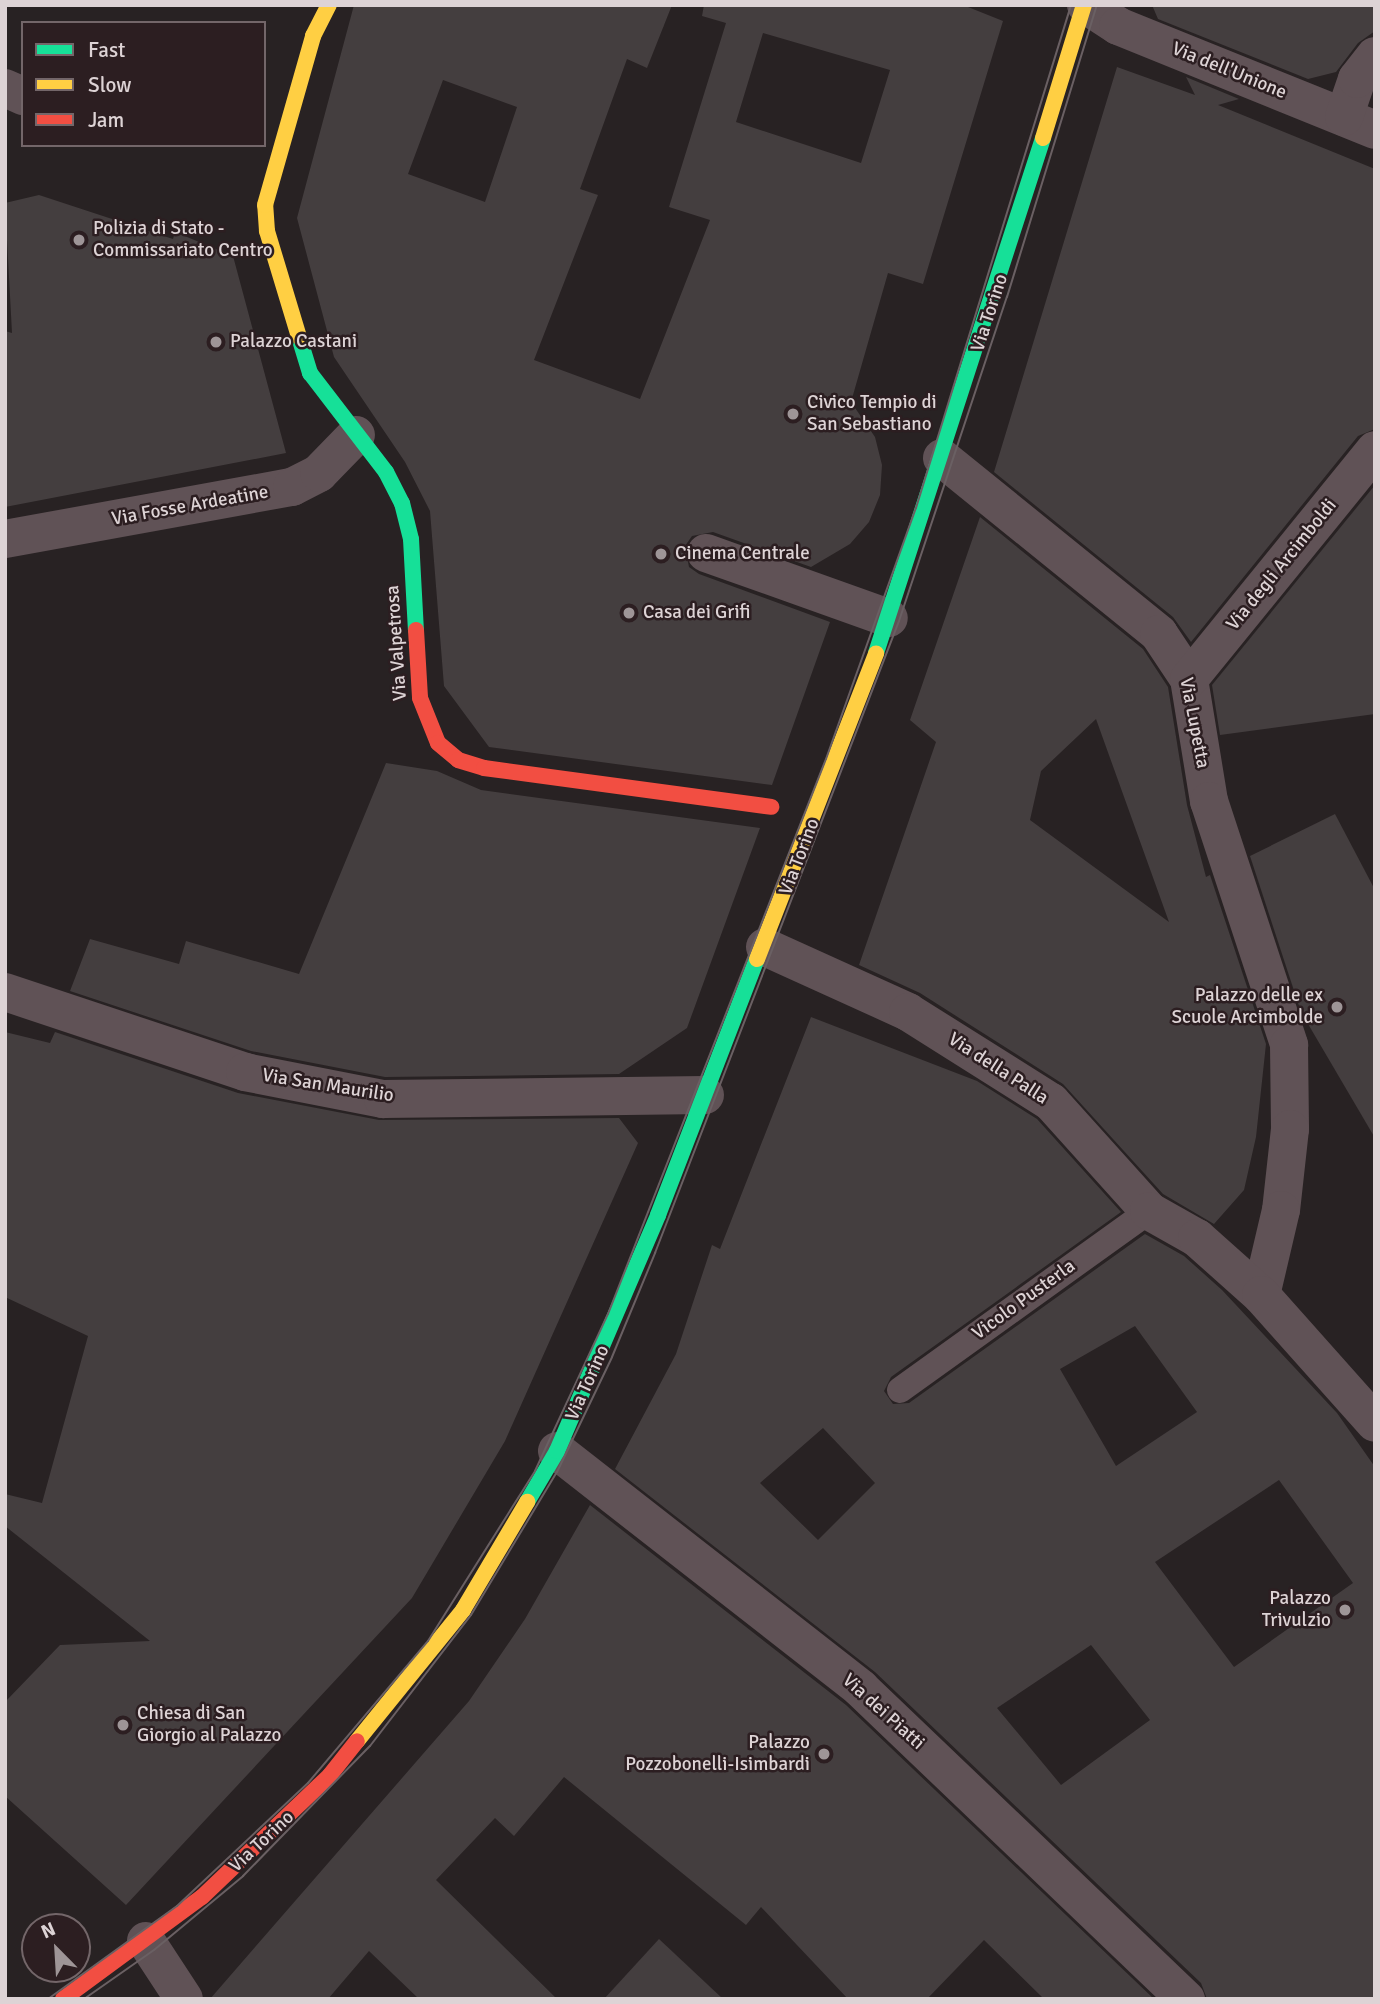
<!DOCTYPE html>
<html>
<head>
<meta charset="utf-8">
<style>
	body { margin:0 }
	#map { position:relative; width:1380px; height:2004px; overflow:hidden; background:#282223; font-family:Signika,sans-serif }
	div>[style] { position:absolute }
	[style*='--x'] { left:calc(var(--x)*1px); top:calc(var(--y)*1px); width:calc(var(--w)*1px); rotate:calc(var(--a)*1deg) }
	.building>* { inset:0; background:#443e3f }
	.lane>* { height:26px; margin:-13px; padding:0 13px; transform-origin:13px; border-radius:13px; background:#605256 }
	.street>* { height:38px; margin:-19px; padding:0 19px; transform-origin:19px; border-radius:19px; background:#605256 }
	.fast>* { height:16px; margin:-8px; padding:0 8px; transform-origin:8px; border-radius:8px; background:#16e098 }
	.slow>* { height:16px; margin:-8px; padding:0 8px; transform-origin:8px; border-radius:8px; background:#ffcf43 }
	.jam>* { height:16px; margin:-8px; padding:0 8px; transform-origin:8px; border-radius:8px; background:#f24e42 }
	.tram>* { height:2px; margin:-1px; padding:0 1px; transform-origin:1px; border-radius:1px; background:#6a6063 }
	.dots>* { width:19px; height:19px; translate:-50% -50%; box-sizing:border-box; border:4px solid #2c1e21; border-radius:50% }
	span { translate:-50% -50%; white-space:nowrap; text-align:center; line-height:1.15; -webkit-text-stroke:5px #2c1e21; paint-order:stroke }
	.street-label { font-size:19px; color:#ddd3d5 }
	.poi-label { font-size:19px; color:#ddd3d5 }
	.left { translate:0 -50%; text-align:left }
	.right { translate:-100% -50%; text-align:right }
	.frame { position:absolute; inset:0; border:7px solid #ddd3d5; pointer-events:none }
	.legend { position:absolute; left:21px; top:21px; width:245px; height:126px; box-sizing:border-box; background:#2c1e21; border:2px solid #736669; margin:0; padding:9px 12px; list-style:none; font-size:21px; color:#ddd3d5 }
	.legend li { display:flex; align-items:center; gap:14px; height:35px }
	.legend b { width:35px; border:2px solid #736669 }
	.north { position:absolute; left:21px; top:1913px; width:70px; height:70px; box-sizing:border-box; background:#2c1e21; border:2px solid #736669; border-radius:50%; rotate:336deg; font-size:19px; font-weight:700; line-height:28px; text-align:center; color:#ddd3d5 }
	.north::after { content:''; display:block; margin:auto; width:24px; height:32px; background:#9e9597; clip-path:polygon(50% 0,100% 100%,50% 72%,0 100%) }
</style>
</head>
<body>
<div id="map">
	<div class="building">
		<i style="clip-path:polygon(evenodd,354px 5px,672px 5px,647px 68px,627px 59px,580px 189px,598px 195px,534px 360px,640px 399px,710px 220px,669px 207px,726px 23px,702px 16px,704px 5px,963px 5px,1003px 21px,923px 284px,888px 273px,851px 402px,875px 437px,882px 465px,880px 495px,869px 522px,850px 544px,811px 567px,713px 532px,692px 536px,685px 546px,689px 567px,699px 574px,830px 622px,772px 785px,489px 747px,444px 686px,430px 511px,405px 462px,334px 357px,297px 218px,354px 5px,763px 33px,890px 70px,861px 163px,736px 122px,763px 33px,354px 5px,443px 80px,517px 107px,485px 202px,408px 174px,443px 80px)"></i>
		<i style="clip-path:polygon(1152px 5px,1375px 5px,1375px 31px,1358px 43px,1336px 72px,1308px 79px,1158px 19px)"></i>
		<i style="clip-path:polygon(1117px 67px,1195px 95px,1186px 77px,1239px 99px,1218px 105px,1375px 169px,1375px 429px,1358px 436px,1191px 642px,1173px 617px,994px 472px)"></i>
		<i style="clip-path:polygon(39px 195px,173px 239px,175px 232px,233px 256px,286px 453px,5px 507px,5px 331px,12px 333px,5px 203px)"></i>
		<i style="clip-path:polygon(1375px 485px,1375px 714px,1220px 735px,1212px 685px)"></i>
		<i style="clip-path:polygon(evenodd,980px 517px,1143px 649px,1168px 687px,1187px 805px,1206px 877px,1210px 875px,1266px 1044px,1256px 1137px,1244px 1190px,1214px 1224px,1163px 1194px,1063px 1084px,920px 993px,859px 965px,936px 742px,910px 720px,980px 517px,1096px 719px,1169px 922px,1030px 820px,1041px 771px,1096px 719px)"></i>
		<i style="clip-path:polygon(386px 763px,437px 771px,481px 790px,760px 828px,687px 1028px,619px 1074px,385px 1077px,251px 1051px,70px 991px,90px 939px,179px 964px,186px 941px,299px 974px)"></i>
		<i style="clip-path:polygon(1335px 814px,1375px 890px,1375px 1138px,1301px 1012px,1250px 856px)"></i>
		<i style="clip-path:polygon(evenodd,811px 1017px,977px 1081px,1037px 1119px,1121px 1212px,891px 1377px,884px 1391px,893px 1404px,909px 1403px,1145px 1234px,1184px 1256px,1222px 1290px,1337px 1413px,1375px 1467px,1375px 1999px,1207px 1999px,1201px 1983px,875px 1672px,615px 1469px,676px 1354px,712px 1245px,720px 1249px,811px 1017px,1135px 1326px,1197px 1412px,1116px 1466px,1060px 1369px,1135px 1326px,811px 1017px,823px 1428px,875px 1483px,818px 1540px,760px 1483px,823px 1428px,811px 1017px,1279px 1480px,1353px 1583px,1234px 1667px,1155px 1562px,1279px 1480px,811px 1017px,1091px 1645px,1150px 1720px,1061px 1785px,997px 1708px,1091px 1645px)"></i>
		<i style="clip-path:polygon(5px 1032px,50px 1043px,55px 1032px,238px 1093px,379px 1120px,619px 1118px,638px 1143px,505px 1441px,412px 1598px,126px 1905px,5px 1796px,5px 1702px,60px 1645px,150px 1641px,5px 1526px,5px 1494px,42px 1503px,88px 1336px,5px 1297px)"></i>
		<i style="clip-path:polygon(590px 1505px,846px 1705px,1154px 1999px,1044px 1999px,984px 1940px,927px 1999px,848px 1999px,761px 1907px,746px 1925px,564px 1777px,514px 1836px,495px 1818px,436px 1880px,557px 1999px,419px 1999px,369px 1951px,328px 1999px,210px 1999px,469px 1701px,525px 1619px)"></i>
		<i style="clip-path:polygon(659px 1939px,723px 1999px,604px 1999px)"></i>
	</div>
	<div class="lane">
		<i style="--x:900;--y:1390;--w:307;--a:-35.7"></i>
	</div>
	<div class="street">
		<i style="--x:1086;--y:5;--w:38;--a:33"></i>
		<i style="--x:1118;--y:26;--w:277;--a:22"></i>
		<i style="--x:5;--y:88;--w:20;--a:24"></i>
		<i style="--x:1344;--y:117;--w:40;--a:-71.1"></i>
		<i style="--x:1357;--y:79;--w:29;--a:-52"></i>
		<i style="--x:942;--y:458;--w:279;--a:39"></i>
		<i style="--x:1159;--y:634;--w:54;--a:56.3"></i>
		<i style="--x:1189;--y:679;--w:124;--a:80.7"></i>
		<i style="--x:1209;--y:801;--w:257;--a:71.8"></i>
		<i style="--x:1289;--y:1045;--w:84;--a:89.3"></i>
		<i style="--x:1290;--y:1129;--w:81;--a:96.3"></i>
		<i style="--x:1281;--y:1210;--w:87;--a:103.2"></i>
		<i style="--x:5;--y:539;--w:292;--a:-10.3"></i>
		<i style="--x:292;--y:487;--w:30;--a:-27"></i>
		<i style="--x:319;--y:473;--w:53;--a:-45.8"></i>
		<i style="--x:706;--y:553;--w:194;--a:19.6"></i>
		<i style="--x:1189;--y:679;--w:295;--a:-50.9"></i>
		<i style="--x:765;--y:947;--w:157;--a:24.4"></i>
		<i style="--x:908;--y:1012;--w:169;--a:32.2"></i>
		<i style="--x:1051;--y:1102;--w:147;--a:48"></i>
		<i style="--x:1149;--y:1211;--w:55;--a:29.4"></i>
		<i style="--x:1197;--y:1238;--w:86;--a:41.7"></i>
		<i style="--x:1261;--y:1295;--w:171;--a:48.3"></i>
		<i style="--x:5;--y:992;--w:253;--a:18.4"></i>
		<i style="--x:245;--y:1072;--w:141;--a:11.1"></i>
		<i style="--x:383;--y:1099;--w:322;--a:-0.7"></i>
		<i style="--x:557;--y:1451;--w:385;--a:38"></i>
		<i style="--x:860;--y:1688;--w:451;--a:43.7"></i>
		<i style="--x:146;--y:1941;--w:69;--a:56.8"></i>
	</div>
	<div class="fast">
		<i style="--x:299;--y:337;--w:38;--a:73"></i>
		<i style="--x:310;--y:373;--w:125;--a:52.5"></i>
		<i style="--x:386;--y:472;--w:35;--a:63"></i>
		<i style="--x:402;--y:503;--w:37;--a:76"></i>
		<i style="--x:411;--y:539;--w:91;--a:86.9"></i>
		<i style="--x:876;--y:653;--w:541;--a:-72.03"></i>
		<i style="--x:527;--y:1502;--w:59;--a:-59.5"></i>
		<i style="--x:557;--y:1451;--w:257;--a:-66.8"></i>
		<i style="--x:658;--y:1215;--w:274;--a:-68.9"></i>
	</div>
	<div class="slow">
		<i style="--x:1043;--y:138;--w:139;--a:-72.9"></i>
		<i style="--x:299;--y:337;--w:111;--a:-106.8"></i>
		<i style="--x:267;--y:231;--w:26;--a:-94"></i>
		<i style="--x:265;--y:205;--w:176;--a:-74.1"></i>
		<i style="--x:313;--y:36;--w:35;--a:-63"></i>
		<i style="--x:757;--y:959;--w:328;--a:-68.7"></i>
		<i style="--x:357;--y:1741;--w:169;--a:-51"></i>
		<i style="--x:463;--y:1610;--w:126;--a:-59.3"></i>
	</div>
	<div class="jam">
		<i style="--x:416;--y:630;--w:68;--a:86.6"></i>
		<i style="--x:420;--y:698;--w:48;--a:68.2"></i>
		<i style="--x:438;--y:743;--w:26;--a:40"></i>
		<i style="--x:458;--y:760;--w:27;--a:17"></i>
		<i style="--x:484;--y:768;--w:290;--a:7.7"></i>
		<i style="--x:63;--y:1999;--w:172;--a:-36.3"></i>
		<i style="--x:202;--y:1897;--w:177;--a:-43.6"></i>
		<i style="--x:330;--y:1775;--w:43;--a:-51.5"></i>
	</div>
	<div class="tram">
		<i style="--x:48;--y:1999;--w:159;--a:-35.8"></i>
		<i style="--x:177;--y:1906;--w:180;--a:-43.2"></i>
		<i style="--x:308;--y:1783;--w:186;--a:-49.8"></i>
		<i style="--x:428;--y:1641;--w:201;--a:-57.8"></i>
		<i style="--x:535;--y:1471;--w:173;--a:-65.1"></i>
		<i style="--x:608;--y:1314;--w:596;--a:-68.56"></i>
		<i style="--x:826;--y:759;--w:267;--a:-70.3"></i>
		<i style="--x:916;--y:508;--w:526;--a:-72.87"></i>
		<i style="--x:84;--y:1999;--w:85;--a:-35"></i>
		<i style="--x:154;--y:1950;--w:116;--a:-39.7"></i>
		<i style="--x:243;--y:1876;--w:182;--a:-45.7"></i>
		<i style="--x:370;--y:1746;--w:165;--a:-52.4"></i>
		<i style="--x:471;--y:1615;--w:167;--a:-59"></i>
		<i style="--x:557;--y:1472;--w:127;--a:-64.4"></i>
		<i style="--x:612;--y:1357;--w:113;--a:-67.5"></i>
		<i style="--x:655;--y:1253;--w:677;--a:-68.89"></i>
		<i style="--x:899;--y:621;--w:342;--a:-71.6"></i>
		<i style="--x:1007;--y:297;--w:306;--a:-72.9"></i>
	</div>
	<div class="dots">
		<i style="left:79px;top:240px;background:#9e9597"></i>
		<i style="left:216px;top:342px;background:#9e9597"></i>
		<i style="left:793px;top:414px;background:#9e9597"></i>
		<i style="left:661px;top:554px;background:#9e9597"></i>
		<i style="left:629px;top:613px;background:#9e9597"></i>
		<i style="left:1337px;top:1007px;background:#9e9597"></i>
		<i style="left:1345px;top:1610px;background:#9e9597"></i>
		<i style="left:123px;top:1725px;background:#9e9597"></i>
		<i style="left:824px;top:1754px;background:#9e9597"></i>
	</div>
	<div class="street-label">
		<span style="left:1229px;top:71px;rotate:22deg">Via dell'Unione</span>
		<span style="left:990px;top:313px;rotate:-72deg">Via Torino</span>
		<span style="left:190px;top:506px;rotate:-10deg">Via Fosse Ardeatine</span>
		<span style="left:1282px;top:565px;rotate:-51deg">Via degli Arcimboldi</span>
		<span style="left:397px;top:643px;rotate:-94deg">Via Valpetrosa</span>
		<span style="left:1194px;top:723px;rotate:79deg">Via Lupetta</span>
		<span style="left:800px;top:857px;rotate:-69deg">Via Torino</span>
		<span style="left:998px;top:1069px;rotate:33deg">Via della Palla</span>
		<span style="left:328px;top:1086px;rotate:9deg">Via San Maurilio</span>
		<span style="left:1024px;top:1300px;rotate:-36deg">Vicolo Pusterla</span>
		<span style="left:588px;top:1383px;rotate:-66deg">Via Torino</span>
		<span style="left:883px;top:1712px;rotate:42deg">Via dei Piatti</span>
		<span style="left:262px;top:1842px;rotate:-43deg">Via Torino</span>
	</div>
	<div class="poi-label">
		<span class="left" style="left:93px;top:240px">Polizia di Stato -<br>Commissariato Centro</span>
		<span class="left" style="left:230px;top:342px">Palazzo Castani</span>
		<span class="left" style="left:807px;top:414px">Civico Tempio di<br>San Sebastiano</span>
		<span class="left" style="left:675px;top:554px">Cinema Centrale</span>
		<span class="left" style="left:643px;top:613px">Casa dei Grifi</span>
		<span class="right" style="left:1323px;top:1007px">Palazzo delle ex<br>Scuole Arcimbolde</span>
		<span class="right" style="left:1331px;top:1610px">Palazzo<br>Trivulzio</span>
		<span class="left" style="left:137px;top:1725px">Chiesa di San<br>Giorgio al Palazzo</span>
		<span class="right" style="left:810px;top:1754px">Palazzo<br>Pozzobonelli-Isimbardi</span>
	</div>
	<div class="frame"></div>
	<ul class="legend">
	<li><b style="height:9px;background:#16e098"></b>Fast</li>
	<li><b style="height:9px;background:#ffcf43"></b>Slow</li>
	<li><b style="height:9px;background:#f24e42"></b>Jam</li>
	</ul>
	<div class="north">N</div>
</div>
</body>
</html>
